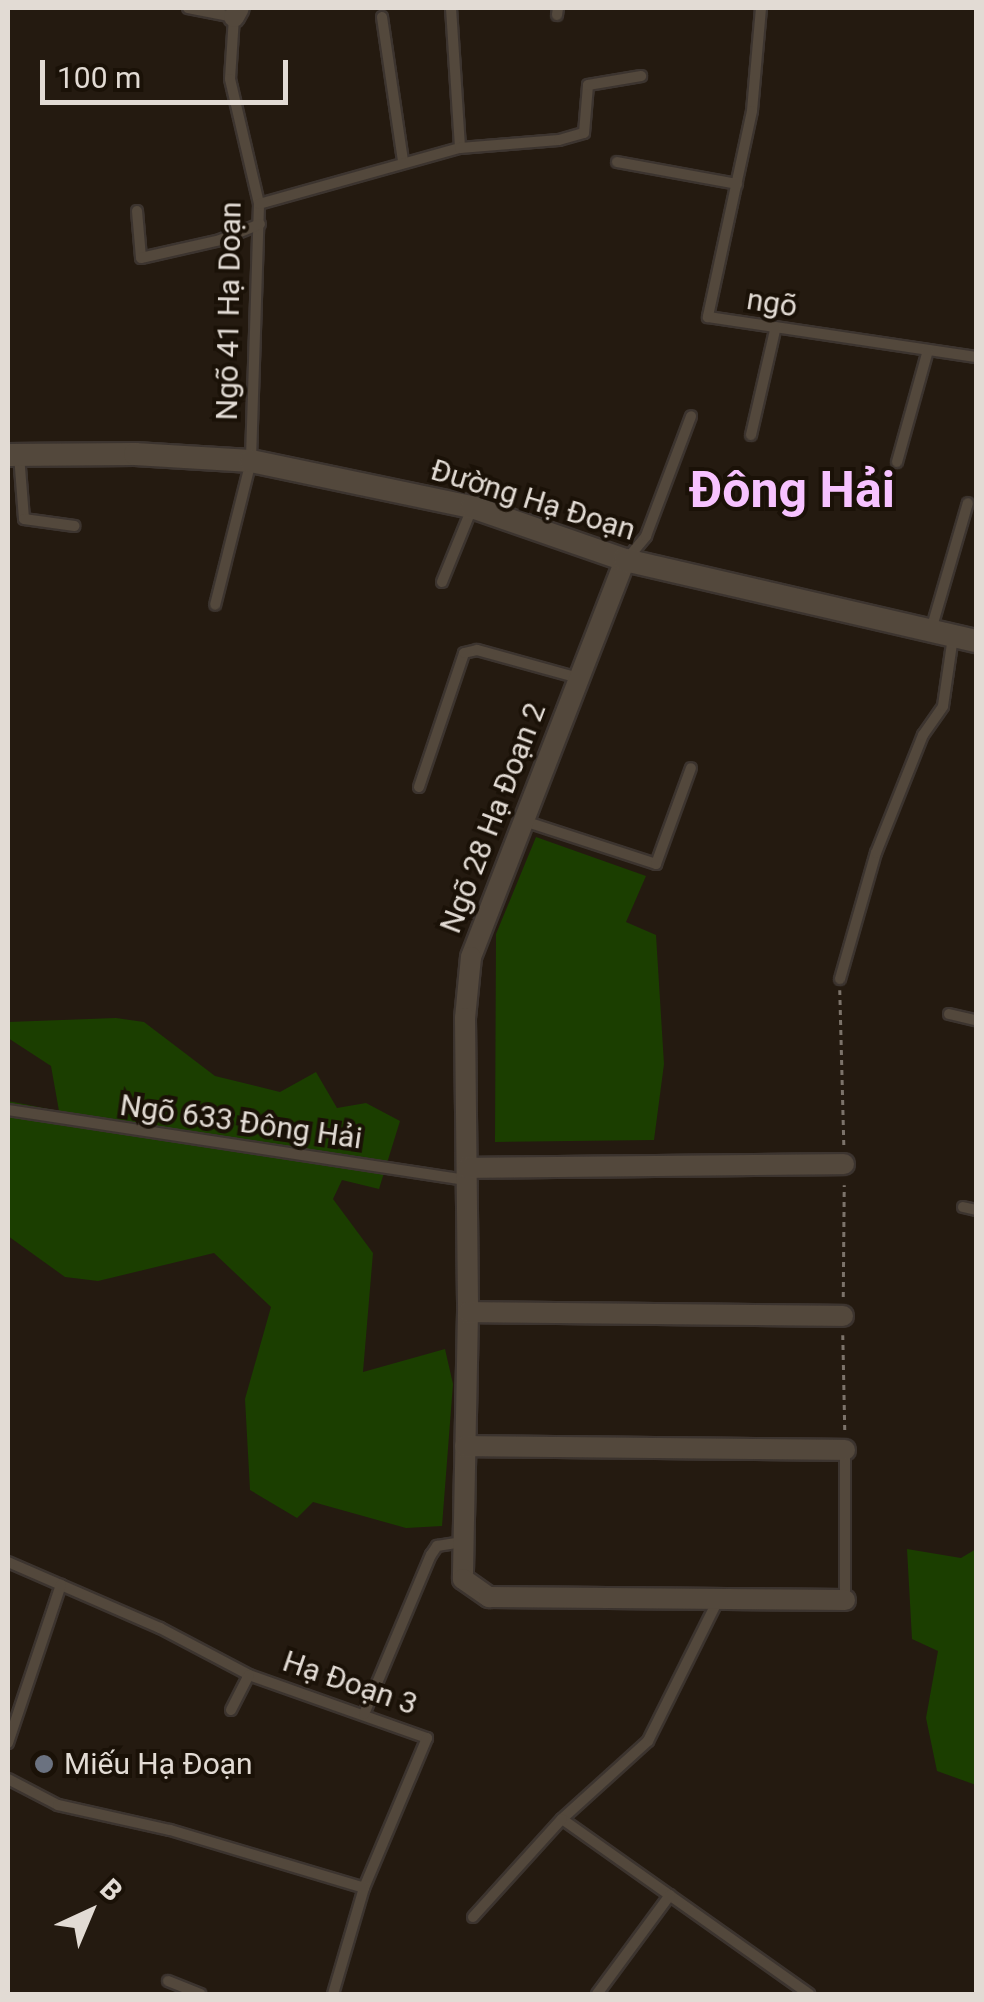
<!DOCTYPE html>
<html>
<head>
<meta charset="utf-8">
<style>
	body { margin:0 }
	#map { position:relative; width:984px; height:2002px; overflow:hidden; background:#241a10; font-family:Roboto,sans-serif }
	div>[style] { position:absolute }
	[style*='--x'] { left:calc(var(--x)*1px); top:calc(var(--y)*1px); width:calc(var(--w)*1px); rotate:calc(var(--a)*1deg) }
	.green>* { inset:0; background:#1b3e00 }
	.path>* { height:2.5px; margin-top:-1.25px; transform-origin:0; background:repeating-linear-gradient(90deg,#7c736a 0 5px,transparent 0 10px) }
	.roads { filter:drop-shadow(2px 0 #3c342f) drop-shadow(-2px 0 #3c342f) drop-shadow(0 2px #3c342f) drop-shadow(0 -2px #3c342f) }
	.service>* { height:10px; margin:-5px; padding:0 5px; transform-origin:5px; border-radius:5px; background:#53483c }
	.minor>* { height:20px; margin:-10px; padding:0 10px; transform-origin:10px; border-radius:10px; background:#53483c }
	.tertiary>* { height:22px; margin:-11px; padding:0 11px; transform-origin:11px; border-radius:11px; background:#53483c }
	.dots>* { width:28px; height:28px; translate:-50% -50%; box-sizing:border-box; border:5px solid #1a1107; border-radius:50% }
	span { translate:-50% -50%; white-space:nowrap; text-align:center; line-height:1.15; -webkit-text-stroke:8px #1a1107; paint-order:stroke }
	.street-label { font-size:30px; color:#e2dbd4 }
	.poi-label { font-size:30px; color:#e2dbd4 }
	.left { translate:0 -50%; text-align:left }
	.town-label { font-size:50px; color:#f7c2ff; font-weight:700 }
	.frame { position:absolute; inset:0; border:10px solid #e2dbd4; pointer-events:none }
	.north { position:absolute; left:40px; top:1862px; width:100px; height:100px; -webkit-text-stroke:8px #1a1107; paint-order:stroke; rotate:44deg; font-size:28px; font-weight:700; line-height:40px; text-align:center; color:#e2dbd4 }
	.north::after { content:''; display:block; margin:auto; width:35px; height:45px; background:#e2dbd4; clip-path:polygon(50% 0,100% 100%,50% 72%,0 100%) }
	.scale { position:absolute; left:40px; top:60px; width:248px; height:45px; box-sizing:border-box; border:5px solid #e2dbd4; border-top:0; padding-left:12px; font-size:30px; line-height:35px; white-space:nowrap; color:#e2dbd4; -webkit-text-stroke:8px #1a1107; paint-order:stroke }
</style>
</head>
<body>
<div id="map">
	<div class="green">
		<i style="clip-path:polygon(536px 837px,646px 876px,626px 922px,656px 935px,664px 1064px,654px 1140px,495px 1142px,496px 934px)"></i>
		<i style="clip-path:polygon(116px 1018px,144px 1022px,215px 1076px,280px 1092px,316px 1072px,337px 1108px,366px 1103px,400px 1121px,379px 1189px,342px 1180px,333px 1199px,373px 1253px,363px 1372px,445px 1349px,453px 1384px,442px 1526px,406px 1528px,313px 1502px,297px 1518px,250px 1490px,245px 1399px,271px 1307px,214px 1253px,98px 1281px,65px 1277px,8px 1236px,8px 1101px,59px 1111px,51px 1066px,8px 1038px,8px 1022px)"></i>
		<i style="clip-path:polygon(907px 1549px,961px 1558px,976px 1549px,976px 1785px,937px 1771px,926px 1718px,938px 1651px,912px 1639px)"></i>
	</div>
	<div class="path">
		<i style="--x:840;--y:990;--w:157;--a:88.5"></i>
		<i style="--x:843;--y:1297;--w:112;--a:-89.5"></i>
		<i style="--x:843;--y:1335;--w:97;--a:88.8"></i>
	</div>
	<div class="roads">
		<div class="service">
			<i style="--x:188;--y:8;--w:47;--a:11.1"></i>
			<i style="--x:234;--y:17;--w:62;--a:93.7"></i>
			<i style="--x:230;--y:79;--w:128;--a:76.9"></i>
			<i style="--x:259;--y:204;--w:257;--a:91.8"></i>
			<i style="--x:251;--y:461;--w:148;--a:104"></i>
			<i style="--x:451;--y:8;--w:140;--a:86.3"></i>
			<i style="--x:761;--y:8;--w:103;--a:95"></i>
			<i style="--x:752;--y:111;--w:211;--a:102.1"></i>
			<i style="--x:708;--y:317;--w:271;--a:8.5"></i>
			<i style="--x:557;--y:15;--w:7;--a:-82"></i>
			<i style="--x:382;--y:17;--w:146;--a:81.7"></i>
			<i style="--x:617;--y:162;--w:122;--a:10.4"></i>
			<i style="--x:259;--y:204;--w:209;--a:-15.6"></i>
			<i style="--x:460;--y:148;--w:99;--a:-4.6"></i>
			<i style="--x:559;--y:140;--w:26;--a:-16"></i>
			<i style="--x:584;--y:133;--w:48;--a:-85.2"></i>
			<i style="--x:588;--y:85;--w:54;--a:-9.6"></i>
			<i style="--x:137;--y:211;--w:47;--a:85.1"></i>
			<i style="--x:141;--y:258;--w:81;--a:-12.8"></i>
			<i style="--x:220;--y:240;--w:43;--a:-21.8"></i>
			<i style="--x:751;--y:435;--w:108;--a:-77.1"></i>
			<i style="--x:19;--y:455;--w:64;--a:85.5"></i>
			<i style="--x:24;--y:519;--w:51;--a:7.8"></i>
			<i style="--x:897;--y:462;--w:116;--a:-74.5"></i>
			<i style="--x:627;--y:559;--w:30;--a:-50"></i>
			<i style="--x:646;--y:536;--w:128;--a:-69.4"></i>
			<i style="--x:442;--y:582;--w:80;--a:-67.9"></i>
			<i style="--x:931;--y:630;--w:132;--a:-73.8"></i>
			<i style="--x:419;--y:787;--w:141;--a:-71.4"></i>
			<i style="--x:464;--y:653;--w:13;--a:-13"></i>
			<i style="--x:477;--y:650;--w:106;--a:15.4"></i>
			<i style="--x:524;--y:821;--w:139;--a:18"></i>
			<i style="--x:656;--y:864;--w:102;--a:-70"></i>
			<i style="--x:840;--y:979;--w:131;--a:-74.1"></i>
			<i style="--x:876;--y:853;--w:127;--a:-68.3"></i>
			<i style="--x:923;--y:735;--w:35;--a:-55"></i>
			<i style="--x:943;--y:706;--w:70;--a:-81.8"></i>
			<i style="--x:949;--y:1014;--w:28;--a:13"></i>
			<i style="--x:8;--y:1110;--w:463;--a:8.7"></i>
			<i style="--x:963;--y:1207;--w:13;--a:13"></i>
			<i style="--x:845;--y:1450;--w:149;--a:90"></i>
			<i style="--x:8;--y:1562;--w:166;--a:23.5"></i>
			<i style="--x:160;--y:1628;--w:101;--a:27.8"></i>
			<i style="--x:249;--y:1675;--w:189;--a:19.5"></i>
			<i style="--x:427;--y:1738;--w:163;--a:112.8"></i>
			<i style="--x:364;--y:1888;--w:110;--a:106.3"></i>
			<i style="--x:717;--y:1602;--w:155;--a:116.4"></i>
			<i style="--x:648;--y:1741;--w:116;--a:137.8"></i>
			<i style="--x:562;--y:1819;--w:303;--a:35.3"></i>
			<i style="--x:231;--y:1710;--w:39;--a:-63"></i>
			<i style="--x:364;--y:1714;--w:173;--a:-67.2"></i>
			<i style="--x:431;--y:1555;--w:11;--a:-56"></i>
			<i style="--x:437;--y:1546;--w:24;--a:-9"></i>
			<i style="--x:8;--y:1743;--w:167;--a:-71.5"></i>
			<i style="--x:8;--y:1779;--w:56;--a:27.5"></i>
			<i style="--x:58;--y:1805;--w:115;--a:12.6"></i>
			<i style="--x:170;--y:1830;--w:202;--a:16.6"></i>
			<i style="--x:473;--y:1917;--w:132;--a:-47.8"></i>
			<i style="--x:168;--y:1981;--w:35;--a:22"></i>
			<i style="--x:597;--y:1994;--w:123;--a:-53.6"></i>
		</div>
		<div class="minor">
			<i style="--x:234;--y:17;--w:10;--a:-61"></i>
			<i style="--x:625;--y:560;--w:426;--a:111.2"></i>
			<i style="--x:471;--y:957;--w:61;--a:95.6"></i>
			<i style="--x:465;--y:1018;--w:294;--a:89.4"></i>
			<i style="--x:468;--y:1312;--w:267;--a:91.1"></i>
			<i style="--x:463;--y:1579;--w:32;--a:35"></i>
			<i style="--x:489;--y:1597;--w:356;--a:0.5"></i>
			<i style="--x:467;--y:1168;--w:377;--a:-0.6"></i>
			<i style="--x:468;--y:1312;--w:375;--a:0.6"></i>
			<i style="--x:465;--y:1446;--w:380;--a:0.6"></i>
		</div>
		<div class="tertiary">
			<i style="--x:8;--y:455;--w:127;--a:-0.5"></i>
			<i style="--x:135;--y:454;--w:116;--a:3.5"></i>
			<i style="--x:251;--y:461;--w:226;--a:11.8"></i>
			<i style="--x:472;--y:507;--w:162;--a:19.1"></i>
			<i style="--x:625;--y:560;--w:360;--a:13"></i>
		</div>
	</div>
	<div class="dots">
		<i style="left:44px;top:1764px;background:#6b7280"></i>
	</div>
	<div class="street-label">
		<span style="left:772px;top:303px;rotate:9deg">ngõ</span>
		<span style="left:229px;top:311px;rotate:-89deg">Ngõ 41 Hạ Doạn</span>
		<span style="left:533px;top:500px;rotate:17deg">Đường Hạ Đoạn</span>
		<span style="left:493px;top:818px;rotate:-69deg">Ngõ 28 Hạ Đoạn 2</span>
		<span style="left:241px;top:1122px;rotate:8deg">Ngõ 633 Đông Hải</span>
		<span style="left:350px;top:1683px;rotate:19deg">Hạ Đoạn 3</span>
	</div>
	<div class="poi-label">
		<span class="left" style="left:64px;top:1764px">Miếu Hạ Đoạn</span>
	</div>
	<div class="town-label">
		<span style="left:792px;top:491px">Đông Hải</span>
	</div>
	<div class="frame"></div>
	<div class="north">B</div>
	<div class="scale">100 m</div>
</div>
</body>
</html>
